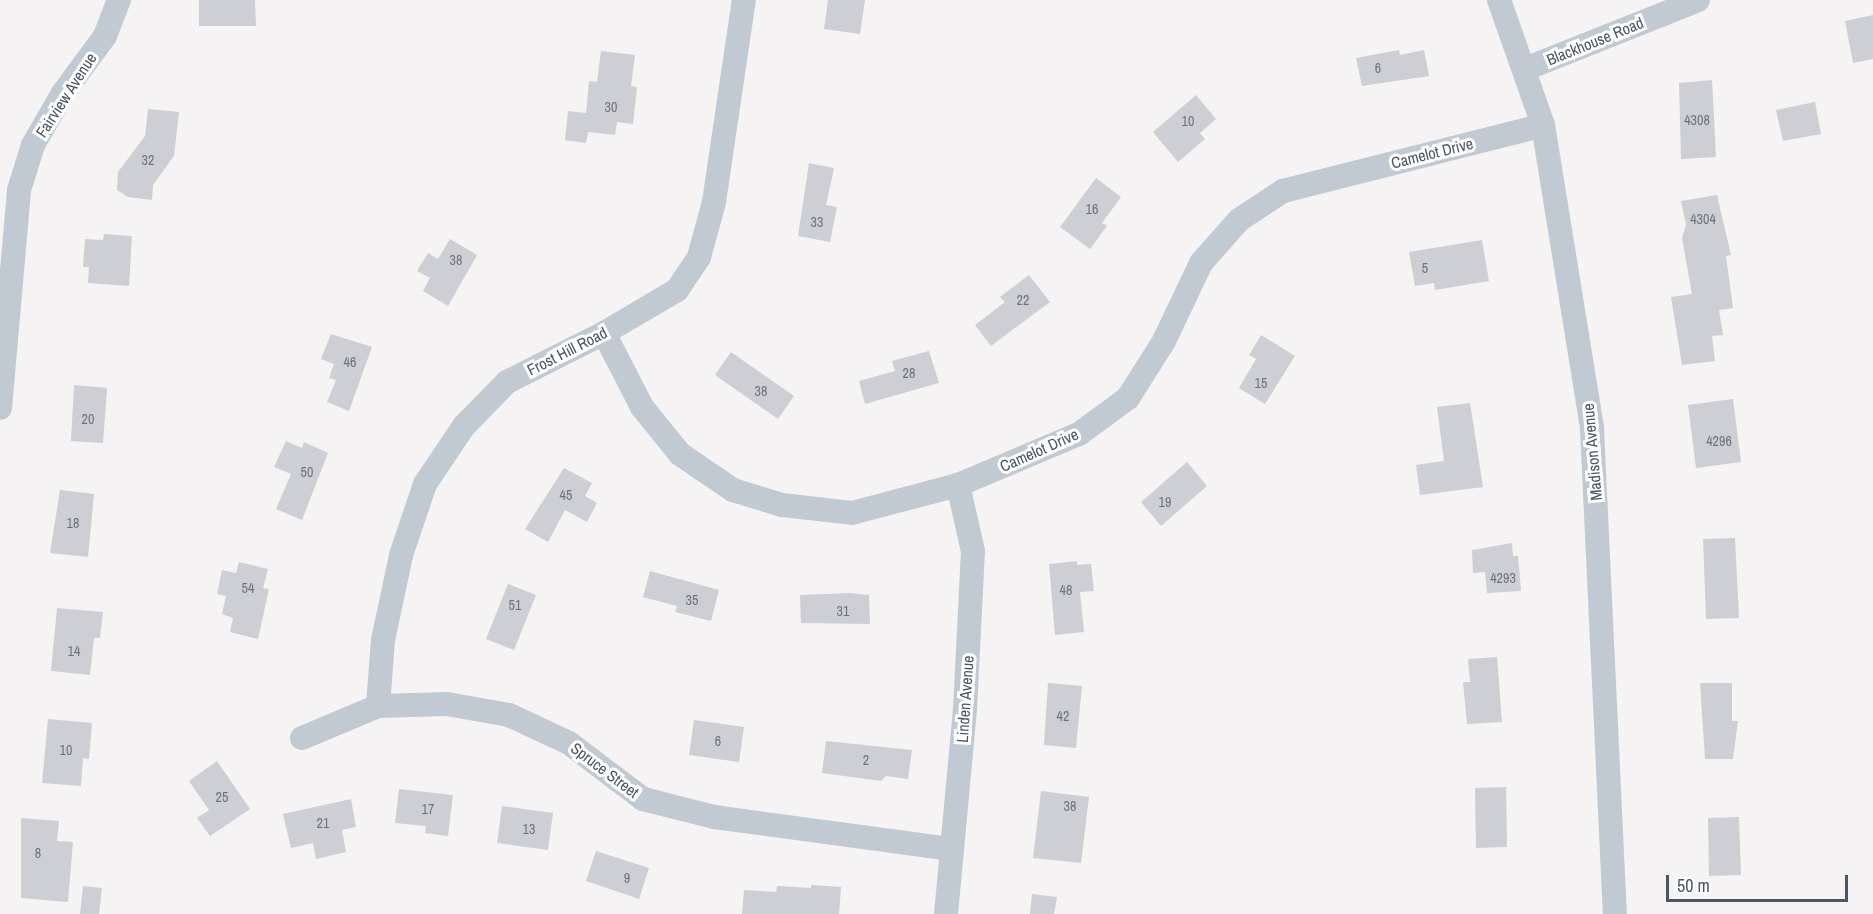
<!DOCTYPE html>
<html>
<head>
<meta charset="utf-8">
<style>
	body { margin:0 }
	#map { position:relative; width:1873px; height:914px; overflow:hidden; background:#f5f3f3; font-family:"Archivo Narrow",sans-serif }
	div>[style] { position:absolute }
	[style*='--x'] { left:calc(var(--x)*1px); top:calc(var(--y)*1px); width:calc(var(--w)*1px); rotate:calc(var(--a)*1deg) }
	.building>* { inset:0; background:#cdcfd5 }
	.minor>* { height:24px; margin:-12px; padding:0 12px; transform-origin:12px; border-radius:12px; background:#c1cad2 }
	span { translate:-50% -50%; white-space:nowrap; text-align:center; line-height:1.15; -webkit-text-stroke:6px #fff; paint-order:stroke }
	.number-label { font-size:14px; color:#6b747e }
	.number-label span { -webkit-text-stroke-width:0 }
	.street-label { font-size:16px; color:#4a5661 }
	.scale { position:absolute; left:1666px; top:875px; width:182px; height:27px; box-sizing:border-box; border:3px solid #4a5661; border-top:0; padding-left:8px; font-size:18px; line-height:21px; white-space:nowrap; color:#4a5661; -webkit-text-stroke:4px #fff; paint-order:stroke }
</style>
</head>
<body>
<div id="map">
	<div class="building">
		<i style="clip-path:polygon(199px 0,255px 0,256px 26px,199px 26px)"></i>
		<i style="clip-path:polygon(828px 0,865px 0,860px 34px,824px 29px)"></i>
		<i style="clip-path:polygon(1873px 15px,1873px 59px,1853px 63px,1845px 21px)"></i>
		<i style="clip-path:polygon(1399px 50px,1400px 55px,1424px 50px,1429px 76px,1362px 86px,1356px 58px)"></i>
		<i style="clip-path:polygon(601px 51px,635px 55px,631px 86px,637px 87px,633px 124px,617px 122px,615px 135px,588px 132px,586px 143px,565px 140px,568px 111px,586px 113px,589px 81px,597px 82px)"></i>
		<i style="clip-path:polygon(1712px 80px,1716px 157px,1681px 159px,1679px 83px)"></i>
		<i style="clip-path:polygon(1196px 95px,1216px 119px,1200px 133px,1205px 139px,1178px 162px,1153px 132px)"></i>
		<i style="clip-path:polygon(1815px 102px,1821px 134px,1783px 141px,1776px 110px)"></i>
		<i style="clip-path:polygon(148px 109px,179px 112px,174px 156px,153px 185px,152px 200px,128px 197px,117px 190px,118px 172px,145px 136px)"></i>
		<i style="clip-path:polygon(809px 163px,834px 168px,826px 205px,837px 207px,830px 242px,798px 236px)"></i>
		<i style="clip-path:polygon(1096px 178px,1121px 197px,1102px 223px,1107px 226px,1090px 249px,1060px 227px)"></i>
		<i style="clip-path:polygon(1717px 195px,1731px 255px,1726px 256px,1733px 308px,1719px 310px,1723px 335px,1712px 336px,1715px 361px,1682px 365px,1671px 297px,1692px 294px,1682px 238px,1686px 225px,1681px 201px)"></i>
		<i style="clip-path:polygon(104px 234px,132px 236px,129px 286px,88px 283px,89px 267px,83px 267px,85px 239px,103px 240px)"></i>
		<i style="clip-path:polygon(450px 239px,477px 255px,448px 306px,423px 291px,430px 278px,417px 271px,428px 253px,438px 259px)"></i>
		<i style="clip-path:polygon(1482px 240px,1489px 281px,1435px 290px,1434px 283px,1415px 286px,1409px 252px)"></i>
		<i style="clip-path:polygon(1029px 275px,1050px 302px,991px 346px,975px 325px,1005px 302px,1000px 297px)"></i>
		<i style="clip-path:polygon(331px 334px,372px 347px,349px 411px,327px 402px,336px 380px,329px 378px,334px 364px,321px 359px)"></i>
		<i style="clip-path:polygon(1261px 335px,1295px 356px,1265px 404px,1239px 388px,1256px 359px,1249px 355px)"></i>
		<i style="clip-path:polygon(929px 351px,939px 383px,865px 404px,859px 381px,895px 371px,892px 361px)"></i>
		<i style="clip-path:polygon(731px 352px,794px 396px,778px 419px,715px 375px)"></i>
		<i style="clip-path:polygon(74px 385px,107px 388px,103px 443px,71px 441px)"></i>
		<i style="clip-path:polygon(1733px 399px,1741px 462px,1696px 468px,1688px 405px)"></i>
		<i style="clip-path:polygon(1470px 403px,1483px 487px,1420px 495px,1416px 465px,1444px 461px,1437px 407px)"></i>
		<i style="clip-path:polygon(286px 441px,302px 448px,304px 442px,328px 453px,302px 520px,276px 509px,291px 474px,274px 467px)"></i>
		<i style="clip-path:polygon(1187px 462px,1207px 486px,1161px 526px,1141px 502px)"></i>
		<i style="clip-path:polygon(564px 468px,592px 483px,585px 496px,597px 503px,587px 522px,565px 510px,548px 542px,525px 529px)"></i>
		<i style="clip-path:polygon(60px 490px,94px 494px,88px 557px,50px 553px)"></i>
		<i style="clip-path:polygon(1735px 538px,1739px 618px,1706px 619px,1703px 539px)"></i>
		<i style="clip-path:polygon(1512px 543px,1513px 556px,1518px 556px,1521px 591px,1487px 593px,1485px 572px,1473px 573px,1472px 550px)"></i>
		<i style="clip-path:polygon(1077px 561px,1077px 565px,1091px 564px,1094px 591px,1080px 592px,1084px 632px,1055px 635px,1049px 564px)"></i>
		<i style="clip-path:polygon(239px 562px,268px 569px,263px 588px,269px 589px,258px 639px,230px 632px,233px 618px,222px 614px,226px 596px,217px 594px,222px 570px,236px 573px)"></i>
		<i style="clip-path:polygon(650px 571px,719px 590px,711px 621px,675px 612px,677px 606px,643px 597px)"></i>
		<i style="clip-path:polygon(508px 584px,536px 595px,514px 650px,486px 639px)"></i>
		<i style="clip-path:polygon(849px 593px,869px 595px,870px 624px,801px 623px,800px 595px)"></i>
		<i style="clip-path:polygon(57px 608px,103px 612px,100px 638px,94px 638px,90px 675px,51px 671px)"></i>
		<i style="clip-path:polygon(1497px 657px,1502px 722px,1467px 724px,1463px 682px,1470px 682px,1468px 659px)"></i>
		<i style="clip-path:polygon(1048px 683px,1082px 686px,1076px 748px,1044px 745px)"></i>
		<i style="clip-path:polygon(1700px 683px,1732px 683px,1732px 721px,1738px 721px,1733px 759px,1705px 759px)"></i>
		<i style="clip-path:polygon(48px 719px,92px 723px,89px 759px,83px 758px,81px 786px,42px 783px)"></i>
		<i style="clip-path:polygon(694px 720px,744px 727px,739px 762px,689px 755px)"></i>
		<i style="clip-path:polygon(826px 741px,912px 750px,908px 779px,886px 776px,881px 781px,822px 773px)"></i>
		<i style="clip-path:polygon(217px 761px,250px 809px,210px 836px,197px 818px,209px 810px,189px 781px)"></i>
		<i style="clip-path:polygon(1506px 787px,1507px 847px,1476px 848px,1475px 788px)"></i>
		<i style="clip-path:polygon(399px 789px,453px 795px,448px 836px,425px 833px,426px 826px,395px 823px)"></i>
		<i style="clip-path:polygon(1041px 791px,1089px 797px,1081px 863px,1033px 858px)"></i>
		<i style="clip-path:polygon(351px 799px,356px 827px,342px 830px,346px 852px,316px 859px,313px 843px,291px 848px,283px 814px)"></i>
		<i style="clip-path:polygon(502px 806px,553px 813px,548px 850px,497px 843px)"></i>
		<i style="clip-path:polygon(1739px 817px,1741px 875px,1709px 876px,1708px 818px)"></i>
		<i style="clip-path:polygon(21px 818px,59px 821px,57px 841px,73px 842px,68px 902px,21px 898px)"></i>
		<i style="clip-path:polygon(596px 851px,649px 868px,639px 899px,586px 881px)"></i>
		<i style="clip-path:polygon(811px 885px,841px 887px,839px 914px,742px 914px,744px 890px,776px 892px,777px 886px,811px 888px)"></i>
		<i style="clip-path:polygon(83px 886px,102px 888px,99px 914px,80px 914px)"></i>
		<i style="clip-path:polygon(1032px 894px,1057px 897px,1054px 914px,1030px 914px)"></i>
	</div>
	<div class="minor">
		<i style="--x:1499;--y:0;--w:133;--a:70.6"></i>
		<i style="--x:1543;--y:125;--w:308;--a:80.8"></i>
		<i style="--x:1592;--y:429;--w:486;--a:87.3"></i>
		<i style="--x:1525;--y:69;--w:186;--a:-21.7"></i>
		<i style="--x:604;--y:333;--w:83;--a:62.8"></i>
		<i style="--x:642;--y:407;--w:60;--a:51"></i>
		<i style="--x:680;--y:454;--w:64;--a:34.2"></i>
		<i style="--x:733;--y:490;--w:51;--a:17"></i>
		<i style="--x:782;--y:505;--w:70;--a:6.5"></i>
		<i style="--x:852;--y:513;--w:110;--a:-14.8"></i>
		<i style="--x:958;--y:485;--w:131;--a:-22.9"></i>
		<i style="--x:1079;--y:434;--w:61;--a:-36.3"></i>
		<i style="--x:1128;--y:398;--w:67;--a:-57.7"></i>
		<i style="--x:1164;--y:341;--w:86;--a:-64.6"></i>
		<i style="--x:1201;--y:263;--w:57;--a:-48.5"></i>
		<i style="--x:1239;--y:220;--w:53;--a:-33.4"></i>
		<i style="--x:1283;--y:191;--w:268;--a:-14.2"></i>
		<i style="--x:0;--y:408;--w:219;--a:-85"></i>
		<i style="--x:19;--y:190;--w:47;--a:-72.7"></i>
		<i style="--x:33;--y:145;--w:60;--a:-60"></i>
		<i style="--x:63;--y:93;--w:71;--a:-53.6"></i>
		<i style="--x:105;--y:36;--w:39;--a:-69"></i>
		<i style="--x:378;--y:706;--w:66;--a:-85.7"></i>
		<i style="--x:383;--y:640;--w:87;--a:-78"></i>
		<i style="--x:401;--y:555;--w:75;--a:-71.3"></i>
		<i style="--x:425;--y:484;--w:70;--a:-56.1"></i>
		<i style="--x:464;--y:426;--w:62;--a:-45.7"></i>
		<i style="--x:507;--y:382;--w:109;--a:-26.8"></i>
		<i style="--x:604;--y:333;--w:85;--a:-30.5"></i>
		<i style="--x:677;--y:290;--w:40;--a:-56"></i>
		<i style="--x:699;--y:257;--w:57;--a:-74.7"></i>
		<i style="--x:714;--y:202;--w:204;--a:-81.6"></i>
		<i style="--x:302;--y:738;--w:82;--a:-22.8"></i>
		<i style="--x:378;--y:706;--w:69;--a:-1.7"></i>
		<i style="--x:447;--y:704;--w:63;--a:10.1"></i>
		<i style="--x:509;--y:715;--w:66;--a:25"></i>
		<i style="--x:569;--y:743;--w:93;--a:37.1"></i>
		<i style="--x:643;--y:799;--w:73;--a:14.2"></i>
		<i style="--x:714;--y:817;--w:240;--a:7.7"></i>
		<i style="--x:946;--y:914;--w:206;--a:-84.7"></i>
		<i style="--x:965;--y:709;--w:158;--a:-87.1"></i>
		<i style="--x:973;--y:551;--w:68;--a:-102.8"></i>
	</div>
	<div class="number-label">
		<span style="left:1378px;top:68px">6</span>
		<span style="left:611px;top:107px">30</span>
		<span style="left:1697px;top:120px">4308</span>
		<span style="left:1188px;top:121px">10</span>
		<span style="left:148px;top:160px">32</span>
		<span style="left:1092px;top:209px">16</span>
		<span style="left:1703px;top:219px">4304</span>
		<span style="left:817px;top:222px">33</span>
		<span style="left:456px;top:260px">38</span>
		<span style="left:1425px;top:268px">5</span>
		<span style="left:1023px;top:300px">22</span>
		<span style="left:350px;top:362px">46</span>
		<span style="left:909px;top:373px">28</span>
		<span style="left:1261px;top:383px">15</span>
		<span style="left:761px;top:391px">38</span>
		<span style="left:88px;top:419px">20</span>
		<span style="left:1719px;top:441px">4296</span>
		<span style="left:307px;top:472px">50</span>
		<span style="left:566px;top:495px">45</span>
		<span style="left:1165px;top:502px">19</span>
		<span style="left:73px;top:523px">18</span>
		<span style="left:1503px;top:578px">4293</span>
		<span style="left:248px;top:588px">54</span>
		<span style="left:1066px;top:590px">48</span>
		<span style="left:692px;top:600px">35</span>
		<span style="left:515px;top:605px">51</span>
		<span style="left:843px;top:611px">31</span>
		<span style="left:74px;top:651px">14</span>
		<span style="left:1063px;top:716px">42</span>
		<span style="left:718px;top:741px">6</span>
		<span style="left:66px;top:750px">10</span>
		<span style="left:866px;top:760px">2</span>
		<span style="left:222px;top:797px">25</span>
		<span style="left:1070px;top:806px">38</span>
		<span style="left:428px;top:809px">17</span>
		<span style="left:323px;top:823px">21</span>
		<span style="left:529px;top:829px">13</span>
		<span style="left:38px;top:853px">8</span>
		<span style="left:627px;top:878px">9</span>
	</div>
	<div class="street-label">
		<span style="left:1595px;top:41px;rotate:-22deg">Blackhouse Road</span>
		<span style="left:66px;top:95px;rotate:-57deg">Fairview Avenue</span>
		<span style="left:1432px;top:153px;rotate:-14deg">Camelot Drive</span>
		<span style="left:567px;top:351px;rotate:-27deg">Frost Hill Road</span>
		<span style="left:1039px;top:450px;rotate:-24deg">Camelot Drive</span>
		<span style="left:1592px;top:452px;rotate:-95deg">Madison Avenue</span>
		<span style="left:965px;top:699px;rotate:-86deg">Linden Avenue</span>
		<span style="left:605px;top:770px;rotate:37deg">Spruce Street</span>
	</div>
	<div class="scale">50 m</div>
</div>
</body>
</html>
